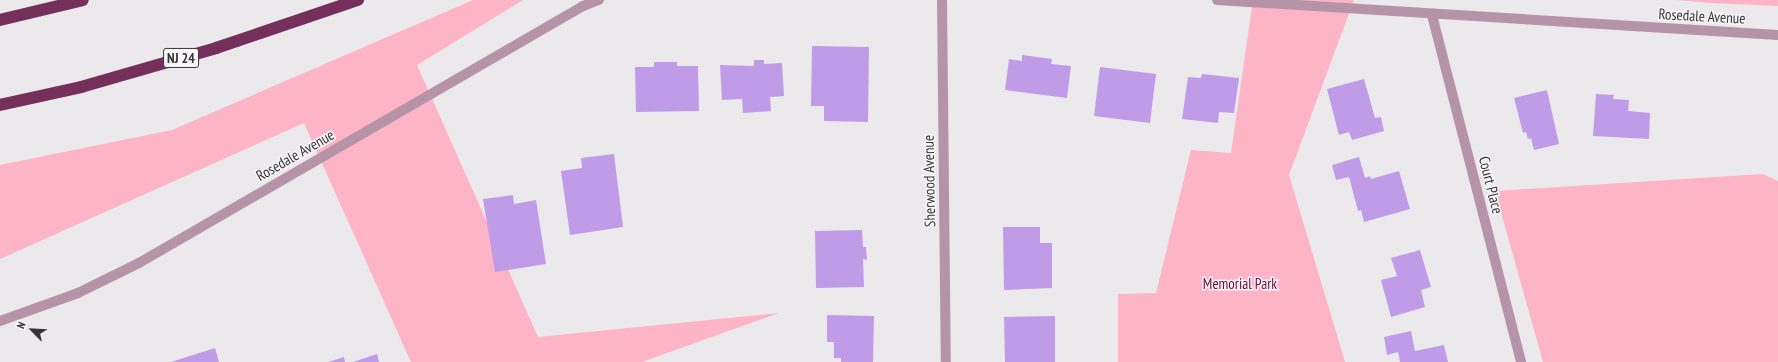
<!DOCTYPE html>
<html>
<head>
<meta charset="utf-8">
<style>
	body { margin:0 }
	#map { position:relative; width:1778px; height:362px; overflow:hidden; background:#ece9ec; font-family:"PT Sans Narrow",sans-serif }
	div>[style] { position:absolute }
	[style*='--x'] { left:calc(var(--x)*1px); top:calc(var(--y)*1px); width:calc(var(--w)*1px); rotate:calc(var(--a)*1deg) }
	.green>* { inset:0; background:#fdb4c6 }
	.building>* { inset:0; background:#c09ce8 }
	.minor>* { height:10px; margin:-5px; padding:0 5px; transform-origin:5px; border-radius:5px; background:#b793a7 }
	.tertiary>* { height:10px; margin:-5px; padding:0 5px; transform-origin:5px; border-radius:5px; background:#b793a7 }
	.motorway>* { height:12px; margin:-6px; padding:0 6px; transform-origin:6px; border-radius:6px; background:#742f5b }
	span { translate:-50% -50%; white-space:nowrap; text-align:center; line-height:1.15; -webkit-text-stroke:3px #f9f6f9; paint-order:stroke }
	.shield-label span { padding:1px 3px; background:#f9f6f9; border:1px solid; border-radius:3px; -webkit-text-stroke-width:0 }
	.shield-label { font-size:14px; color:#363536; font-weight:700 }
	.street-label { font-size:15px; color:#363536 }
	.park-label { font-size:15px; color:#740537 }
	.north { position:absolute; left:12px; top:310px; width:40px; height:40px; -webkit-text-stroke:3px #f9f6f9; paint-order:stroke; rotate:294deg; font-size:11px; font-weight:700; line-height:16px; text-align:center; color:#363536 }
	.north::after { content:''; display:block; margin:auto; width:14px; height:18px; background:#363536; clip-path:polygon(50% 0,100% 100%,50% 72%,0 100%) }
</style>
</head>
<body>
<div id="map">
	<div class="green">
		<i style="clip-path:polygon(473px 0,523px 0,417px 65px,538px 337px,779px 313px,642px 362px,411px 362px,304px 123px,0 259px,0 165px,172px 130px)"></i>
		<i style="clip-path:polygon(1253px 0,1354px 0,1289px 175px,1345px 362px,1118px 362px,1118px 294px,1156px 293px,1191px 150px,1231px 153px)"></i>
		<i style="clip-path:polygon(1676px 0,1778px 0,1778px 6px,1710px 3px)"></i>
		<i style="clip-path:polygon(1763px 174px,1778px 181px,1778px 362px,1543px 362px,1495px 191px)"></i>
	</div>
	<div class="building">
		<i style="clip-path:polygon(812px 46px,869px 47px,868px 122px,824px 121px,824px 106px,811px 106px)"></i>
		<i style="clip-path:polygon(1022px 55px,1052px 59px,1051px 64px,1071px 66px,1067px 98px,1005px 90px,1009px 59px,1022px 61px)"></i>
		<i style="clip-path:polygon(754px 60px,764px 60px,764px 64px,782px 63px,784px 96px,770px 97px,771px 111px,743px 113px,742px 99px,722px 100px,720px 65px,754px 66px)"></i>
		<i style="clip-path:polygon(654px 62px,677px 62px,677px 66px,698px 66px,699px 111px,636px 112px,635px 67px,654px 67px)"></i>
		<i style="clip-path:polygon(1100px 67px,1156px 74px,1150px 123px,1094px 116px)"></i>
		<i style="clip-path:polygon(1202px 74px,1239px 78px,1234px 113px,1219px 112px,1218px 123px,1182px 119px,1188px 77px,1201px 78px)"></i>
		<i style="clip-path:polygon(1364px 79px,1375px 118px,1381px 117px,1384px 131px,1352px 140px,1349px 132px,1339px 135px,1327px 89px)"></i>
		<i style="clip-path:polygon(1547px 90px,1559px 144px,1534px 150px,1531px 138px,1528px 139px,1526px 132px,1523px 133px,1514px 98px)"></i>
		<i style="clip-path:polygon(1596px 94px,1614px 95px,1613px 99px,1629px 100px,1628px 111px,1650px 113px,1649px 139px,1593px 136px)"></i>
		<i style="clip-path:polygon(614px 154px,623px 227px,570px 235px,561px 171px,582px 168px,581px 158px)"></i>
		<i style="clip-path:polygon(1359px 157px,1365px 178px,1370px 176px,1371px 179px,1399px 171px,1410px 209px,1364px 222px,1361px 210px,1358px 211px,1349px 177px,1336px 180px,1332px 165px)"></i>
		<i style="clip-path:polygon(513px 195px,514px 204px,536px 200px,546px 264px,495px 272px,483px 199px)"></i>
		<i style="clip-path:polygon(1003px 227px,1040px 227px,1040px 243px,1052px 243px,1052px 288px,1004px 290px)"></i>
		<i style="clip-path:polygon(862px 230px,863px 247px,866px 247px,867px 260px,863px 259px,864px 287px,816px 288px,815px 231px)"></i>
		<i style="clip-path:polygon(1420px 250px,1431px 287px,1421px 290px,1425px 307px,1391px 317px,1381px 280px,1397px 276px,1391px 258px)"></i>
		<i style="clip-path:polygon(827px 315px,874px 316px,873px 362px,841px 362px,841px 358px,834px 358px,834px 342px,827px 342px)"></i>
		<i style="clip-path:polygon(1055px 316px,1055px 362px,1005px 362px,1004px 317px)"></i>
		<i style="clip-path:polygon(1411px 331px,1415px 351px,1444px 345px,1448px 362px,1400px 362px,1398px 352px,1387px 355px,1384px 337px)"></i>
		<i style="clip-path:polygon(215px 348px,219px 362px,171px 362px)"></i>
		<i style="clip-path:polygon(377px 354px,379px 362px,353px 362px)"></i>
		<i style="clip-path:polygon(344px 357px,345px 362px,328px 362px)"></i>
	</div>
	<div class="minor">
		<i style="--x:942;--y:0;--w:362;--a:89.4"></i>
		<i style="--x:1432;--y:15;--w:358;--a:75.6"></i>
	</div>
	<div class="tertiary">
		<i style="--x:1217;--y:0;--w:562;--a:3.57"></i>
		<i style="--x:0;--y:321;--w:83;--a:-19.7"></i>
		<i style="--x:78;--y:293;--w:68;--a:-26.2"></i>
		<i style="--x:139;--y:263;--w:513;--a:-30.06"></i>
		<i style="--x:583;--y:6;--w:17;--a:-21"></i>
	</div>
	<div class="motorway">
		<i style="--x:0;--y:20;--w:85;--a:-13.5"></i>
		<i style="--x:0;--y:105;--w:83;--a:-12.5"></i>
		<i style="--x:81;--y:87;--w:141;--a:-16.1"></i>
		<i style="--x:216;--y:48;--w:150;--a:-18.7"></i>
	</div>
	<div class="shield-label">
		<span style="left:181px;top:58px">NJ 24</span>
	</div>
	<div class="street-label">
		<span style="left:1702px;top:16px;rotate:3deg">Rosedale Avenue</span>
		<span style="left:295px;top:155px;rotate:-30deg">Rosedale Avenue</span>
		<span style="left:929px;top:181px;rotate:-91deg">Sherwood Avenue</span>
		<span style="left:1491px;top:185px;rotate:76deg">Court Place</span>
	</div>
	<div class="park-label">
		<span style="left:1240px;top:284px">Memorial Park</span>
	</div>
	<div class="north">N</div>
</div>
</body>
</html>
